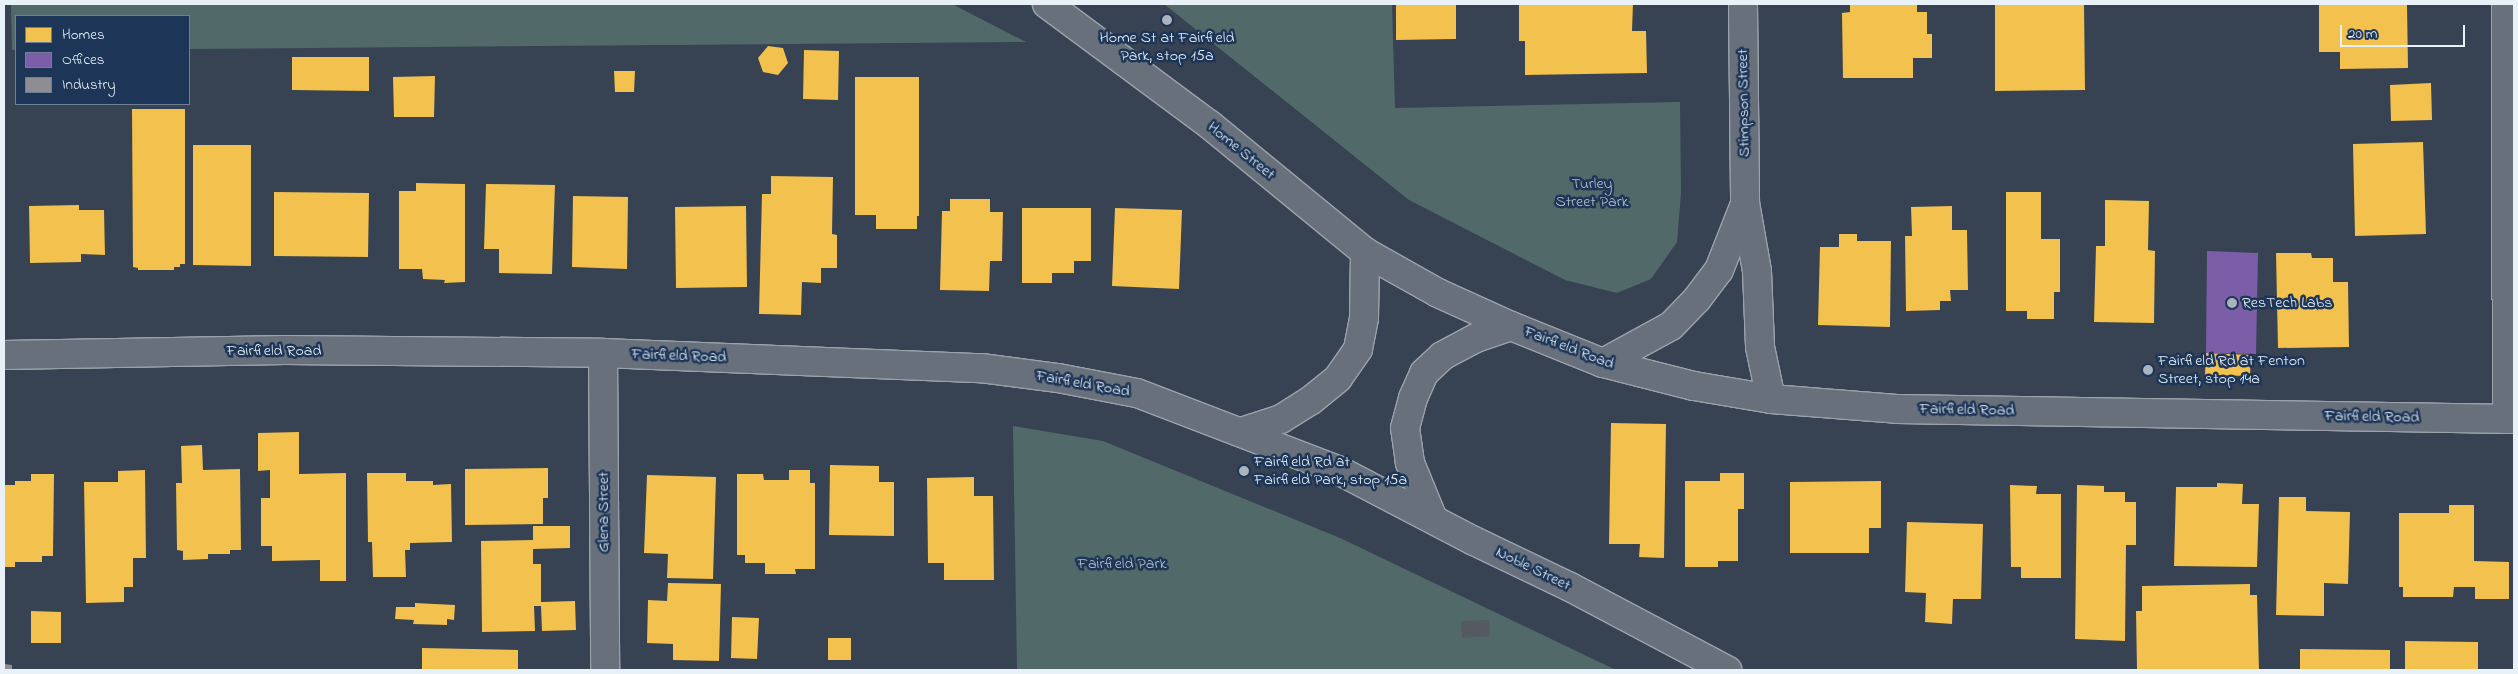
<!DOCTYPE html>
<html>
<head>
<meta charset="utf-8">
<style>
	body { margin:0 }
	#map { position:relative; width:2518px; height:674px; overflow:hidden; background:#374252; font-family:"Indie Flower",sans-serif }
	div>[style] { position:absolute }
	[style*='--x'] { left:calc(var(--x)*1px); top:calc(var(--y)*1px); width:calc(var(--w)*1px); rotate:calc(var(--a)*1deg) }
	.green>* { inset:0; background:#516a69 }
	.homes>* { inset:0; background:#f2c14e }
	.offices>* { inset:0; background:#7b5ea7 }
	.industry>* { inset:0; background:#8d8d92 }
	.building>* { inset:0; background:#555962 }
	.roads { filter:drop-shadow(1px 0 #9ba2ab) drop-shadow(-1px 0 #9ba2ab) drop-shadow(0 1px #9ba2ab) drop-shadow(0 -1px #9ba2ab) }
	.street>* { height:28px; margin:-14px; padding:0 14px; transform-origin:14px; border-radius:14px; background:#68717b }
	.secondary>* { height:28px; margin:-14px; padding:0 14px; transform-origin:14px; border-radius:14px; background:#68717b }
	.dots>* { width:14px; height:14px; translate:-50% -50%; box-sizing:border-box; border:2px solid #1d3557; border-radius:50% }
	span { translate:-50% -50%; white-space:nowrap; text-align:center; line-height:1.15; -webkit-text-stroke:5px #1d3557; paint-order:stroke }
	.poi-label { font-size:16px; color:#e8f1f8 }
	.left { translate:0 -50%; text-align:left }
	.street-label { font-size:16px; color:#e8f1f8 }
	.park-label { font-size:16px; color:#b5c4c7 }
	.frame { position:absolute; inset:0; border:5px solid #e8f1f8; pointer-events:none }
	.legend { position:absolute; left:15px; top:15px; width:175px; height:90px; box-sizing:border-box; background:#1d3557; border:1px solid #6e8097; margin:0; padding:6px 9px; list-style:none; font-size:15px; color:#e8f1f8 }
	.legend li { display:flex; align-items:center; gap:10px; height:25px }
	.legend b { width:25px; border:1px solid #6e8097 }
	.scale { position:absolute; left:2340px; top:25px; width:125px; height:22px; box-sizing:border-box; border:2px solid #e8f1f8; border-top:0; padding-left:6px; font-size:15px; line-height:18px; white-space:nowrap; color:#e8f1f8; -webkit-text-stroke:4px #1d3557; paint-order:stroke }
</style>
</head>
<body>
<div id="map">
	<div class="green">
		<i style="clip-path:polygon(11px 4px,952px 4px,1026px 42px,189px 49px,189px 16px,16px 16px,16px 50px,12px 50px)"></i>
		<i style="clip-path:polygon(1164px 4px,1392px 4px,1395px 108px,1680px 102px,1681px 193px,1677px 242px,1651px 279px,1617px 293px,1565px 280px,1409px 200px)"></i>
		<i style="clip-path:polygon(1013px 426px,1103px 441px,1340px 538px,1616px 670px,1017px 670px)"></i>
	</div>
	<div class="homes">
		<i style="clip-path:polygon(1396px 4px,1456px 4px,1456px 39px,1396px 40px)"></i>
		<i style="clip-path:polygon(1519px 4px,1633px 4px,1632px 31px,1646px 31px,1647px 73px,1525px 75px,1525px 41px,1519px 41px)"></i>
		<i style="clip-path:polygon(1850px 4px,1917px 4px,1917px 12px,1927px 12px,1927px 34px,1932px 34px,1932px 58px,1913px 58px,1913px 78px,1843px 78px,1842px 13px,1850px 12px)"></i>
		<i style="clip-path:polygon(1995px 4px,2084px 4px,2085px 90px,1995px 91px)"></i>
		<i style="clip-path:polygon(2390px 4px,2407px 4px,2408px 68px,2340px 69px,2340px 52px,2319px 52px,2319px 5px)"></i>
		<i style="clip-path:polygon(768px 46px,783px 48px,788px 63px,778px 75px,763px 72px,758px 58px)"></i>
		<i style="clip-path:polygon(804px 50px,839px 51px,838px 100px,803px 99px)"></i>
		<i style="clip-path:polygon(292px 57px,369px 57px,369px 91px,292px 90px)"></i>
		<i style="clip-path:polygon(614px 71px,635px 71px,634px 92px,615px 92px)"></i>
		<i style="clip-path:polygon(435px 76px,434px 117px,394px 117px,393px 77px)"></i>
		<i style="clip-path:polygon(855px 77px,919px 77px,919px 216px,917px 216px,917px 229px,876px 229px,876px 215px,855px 215px)"></i>
		<i style="clip-path:polygon(2431px 83px,2432px 120px,2391px 121px,2390px 85px)"></i>
		<i style="clip-path:polygon(132px 109px,185px 109px,185px 264px,180px 264px,180px 267px,174px 267px,174px 270px,138px 270px,138px 268px,133px 267px)"></i>
		<i style="clip-path:polygon(2423px 142px,2426px 234px,2355px 236px,2353px 144px)"></i>
		<i style="clip-path:polygon(193px 145px,251px 145px,251px 266px,193px 265px)"></i>
		<i style="clip-path:polygon(771px 176px,833px 177px,832px 234px,837px 235px,837px 268px,821px 268px,821px 283px,802px 282px,801px 315px,759px 314px,762px 194px,771px 194px)"></i>
		<i style="clip-path:polygon(416px 183px,465px 184px,465px 282px,444px 283px,445px 280px,423px 279px,422px 269px,399px 269px,399px 191px,416px 191px)"></i>
		<i style="clip-path:polygon(486px 184px,555px 185px,552px 274px,499px 273px,499px 249px,484px 249px)"></i>
		<i style="clip-path:polygon(274px 192px,369px 193px,368px 257px,274px 256px)"></i>
		<i style="clip-path:polygon(2006px 192px,2041px 192px,2041px 239px,2060px 239px,2060px 292px,2054px 292px,2054px 319px,2027px 319px,2027px 311px,2006px 311px)"></i>
		<i style="clip-path:polygon(573px 196px,628px 197px,627px 269px,572px 267px)"></i>
		<i style="clip-path:polygon(950px 199px,990px 199px,990px 212px,1003px 212px,1002px 261px,990px 261px,989px 291px,940px 290px,942px 211px,950px 211px)"></i>
		<i style="clip-path:polygon(2105px 200px,2149px 201px,2148px 250px,2155px 251px,2154px 323px,2094px 322px,2096px 246px,2105px 246px)"></i>
		<i style="clip-path:polygon(79px 205px,79px 210px,104px 210px,105px 255px,81px 254px,81px 262px,30px 263px,29px 206px)"></i>
		<i style="clip-path:polygon(746px 206px,747px 287px,676px 288px,675px 207px)"></i>
		<i style="clip-path:polygon(1952px 206px,1952px 230px,1967px 230px,1968px 290px,1950px 290px,1951px 301px,1940px 301px,1940px 310px,1906px 311px,1905px 236px,1912px 236px,1911px 207px)"></i>
		<i style="clip-path:polygon(1022px 208px,1091px 208px,1091px 261px,1074px 261px,1074px 273px,1052px 273px,1052px 283px,1022px 283px)"></i>
		<i style="clip-path:polygon(1115px 208px,1182px 210px,1179px 289px,1112px 286px)"></i>
		<i style="clip-path:polygon(1839px 234px,1857px 234px,1857px 241px,1891px 241px,1890px 327px,1818px 325px,1820px 247px,1839px 247px)"></i>
		<i style="clip-path:polygon(2276px 253px,2311px 253px,2312px 258px,2333px 258px,2333px 282px,2348px 282px,2349px 347px,2278px 348px)"></i>
		<i style="clip-path:polygon(2206px 353px,2251px 355px,2250px 376px,2205px 375px)"></i>
		<i style="clip-path:polygon(1611px 423px,1666px 424px,1664px 558px,1639px 557px,1640px 544px,1609px 544px)"></i>
		<i style="clip-path:polygon(299px 432px,299px 474px,346px 473px,346px 581px,320px 581px,320px 560px,272px 561px,272px 546px,261px 546px,261px 498px,270px 498px,270px 470px,258px 471px,258px 433px)"></i>
		<i style="clip-path:polygon(202px 445px,203px 470px,240px 469px,241px 550px,230px 550px,230px 554px,208px 554px,208px 559px,183px 560px,183px 551px,177px 550px,176px 483px,182px 483px,181px 446px)"></i>
		<i style="clip-path:polygon(830px 465px,879px 466px,879px 482px,894px 482px,894px 536px,829px 535px)"></i>
		<i style="clip-path:polygon(548px 468px,548px 498px,543px 498px,543px 524px,465px 525px,465px 469px)"></i>
		<i style="clip-path:polygon(145px 470px,146px 558px,133px 558px,133px 587px,124px 587px,124px 602px,86px 603px,84px 482px,118px 482px,118px 471px)"></i>
		<i style="clip-path:polygon(789px 470px,810px 470px,810px 483px,815px 483px,815px 569px,795px 569px,796px 574px,765px 574px,765px 563px,745px 563px,745px 555px,737px 555px,737px 474px,763px 474px,764px 480px,789px 480px)"></i>
		<i style="clip-path:polygon(367px 473px,406px 473px,406px 481px,433px 481px,433px 485px,451px 484px,452px 542px,410px 543px,410px 550px,405px 550px,406px 577px,373px 577px,372px 542px,368px 542px)"></i>
		<i style="clip-path:polygon(1720px 473px,1744px 473px,1744px 509px,1738px 509px,1738px 561px,1718px 561px,1718px 567px,1685px 567px,1685px 481px,1720px 481px)"></i>
		<i style="clip-path:polygon(31px 474px,54px 474px,53px 556px,42px 556px,42px 562px,15px 562px,15px 567px,4px 567px,4px 485px,15px 485px,15px 481px,31px 481px)"></i>
		<i style="clip-path:polygon(647px 475px,716px 477px,713px 579px,667px 578px,668px 554px,644px 553px)"></i>
		<i style="clip-path:polygon(974px 477px,974px 496px,993px 496px,994px 580px,944px 580px,944px 563px,928px 563px,927px 478px)"></i>
		<i style="clip-path:polygon(1881px 481px,1881px 528px,1869px 528px,1869px 553px,1790px 553px,1790px 482px)"></i>
		<i style="clip-path:polygon(2217px 483px,2243px 484px,2242px 504px,2259px 504px,2257px 567px,2174px 566px,2176px 487px,2217px 487px)"></i>
		<i style="clip-path:polygon(2010px 485px,2037px 486px,2036px 494px,2061px 494px,2061px 578px,2021px 578px,2021px 567px,2011px 567px)"></i>
		<i style="clip-path:polygon(2077px 485px,2104px 486px,2104px 492px,2125px 492px,2125px 502px,2136px 502px,2136px 545px,2126px 545px,2125px 641px,2075px 639px)"></i>
		<i style="clip-path:polygon(2279px 497px,2306px 497px,2306px 511px,2350px 512px,2348px 584px,2324px 583px,2324px 616px,2276px 615px)"></i>
		<i style="clip-path:polygon(2449px 505px,2474px 505px,2474px 561px,2509px 562px,2509px 599px,2475px 599px,2475px 587px,2454px 587px,2453px 597px,2403px 597px,2403px 587px,2399px 587px,2399px 513px,2449px 513px)"></i>
		<i style="clip-path:polygon(1907px 522px,1983px 524px,1981px 599px,1953px 599px,1952px 624px,1925px 622px,1926px 593px,1905px 592px)"></i>
		<i style="clip-path:polygon(533px 526px,570px 526px,570px 548px,533px 549px,533px 564px,541px 564px,541px 602px,575px 601px,576px 630px,542px 631px,541px 606px,534px 606px,535px 631px,482px 632px,481px 541px,533px 540px)"></i>
		<i style="clip-path:polygon(668px 583px,721px 584px,719px 661px,673px 660px,673px 644px,647px 643px,648px 600px,667px 601px)"></i>
		<i style="clip-path:polygon(2250px 584px,2250px 595px,2257px 595px,2259px 670px,2137px 670px,2136px 611px,2142px 611px,2142px 586px)"></i>
		<i style="clip-path:polygon(415px 603px,455px 605px,454px 620px,447px 619px,447px 625px,413px 624px,414px 620px,395px 619px,396px 607px,415px 607px)"></i>
		<i style="clip-path:polygon(31px 611px,61px 612px,61px 643px,31px 643px)"></i>
		<i style="clip-path:polygon(732px 617px,759px 618px,757px 659px,731px 658px)"></i>
		<i style="clip-path:polygon(828px 638px,851px 638px,851px 660px,828px 660px)"></i>
		<i style="clip-path:polygon(2405px 641px,2478px 642px,2478px 670px,2405px 670px)"></i>
		<i style="clip-path:polygon(422px 648px,518px 650px,518px 670px,422px 670px)"></i>
		<i style="clip-path:polygon(2300px 649px,2390px 650px,2390px 670px,2300px 670px)"></i>
	</div>
	<div class="offices">
		<i style="clip-path:polygon(2207px 251px,2258px 253px,2256px 354px,2206px 353px)"></i>
	</div>
	<div class="industry">
		<i style="clip-path:polygon(4px 664px,12px 665px,12px 670px,4px 670px)"></i>
	</div>
	<div class="building">
		<i style="clip-path:polygon(1489px 620px,1490px 636px,1462px 638px,1461px 621px)"></i>
	</div>
	<div class="roads">
		<div class="street">
			<i style="--x:1743;--y:4;--w:199;--a:89.4"></i>
			<i style="--x:1745;--y:203;--w:69;--a:80"></i>
			<i style="--x:1757;--y:271;--w:76;--a:87.7"></i>
			<i style="--x:1760;--y:347;--w:53;--a:78.1"></i>
			<i style="--x:2506;--y:4;--w:415;--a:89.9"></i>
			<i style="--x:603;--y:353;--w:317;--a:89.6"></i>
			<i style="--x:1603;--y:363;--w:77;--a:-28.6"></i>
			<i style="--x:1671;--y:326;--w:37;--a:-46"></i>
			<i style="--x:1697;--y:299;--w:36;--a:-53"></i>
			<i style="--x:1719;--y:270;--w:71;--a:-68.5"></i>
		</div>
		<div class="secondary">
			<i style="--x:1047;--y:4;--w:203;--a:36.6"></i>
			<i style="--x:1210;--y:125;--w:200;--a:39.3"></i>
			<i style="--x:1365;--y:252;--w:84;--a:29.3"></i>
			<i style="--x:1438;--y:293;--w:80;--a:24.3"></i>
			<i style="--x:1511;--y:326;--w:99;--a:21.9"></i>
			<i style="--x:1603;--y:363;--w:94;--a:14.2"></i>
			<i style="--x:1694;--y:386;--w:78;--a:9.6"></i>
			<i style="--x:1771;--y:399;--w:126;--a:4.5"></i>
			<i style="--x:1897;--y:409;--w:617;--a:0.93"></i>
			<i style="--x:4;--y:355;--w:281;--a:-1"></i>
			<i style="--x:285;--y:350;--w:318;--a:0.5"></i>
			<i style="--x:603;--y:353;--w:378;--a:2.3"></i>
			<i style="--x:981;--y:368;--w:78;--a:7.4"></i>
			<i style="--x:1058;--y:378;--w:80;--a:10.8"></i>
			<i style="--x:1137;--y:393;--w:215;--a:21"></i>
			<i style="--x:1338;--y:470;--w:153;--a:27.6"></i>
			<i style="--x:1474;--y:541;--w:106;--a:25.6"></i>
			<i style="--x:1570;--y:587;--w:178;--a:27.9"></i>
			<i style="--x:1241;--y:432;--w:42;--a:-18"></i>
			<i style="--x:1281;--y:419;--w:34;--a:-32"></i>
			<i style="--x:1310;--y:401;--w:36;--a:-39"></i>
			<i style="--x:1338;--y:378;--w:35;--a:-55"></i>
			<i style="--x:1358;--y:349;--w:32;--a:-79"></i>
			<i style="--x:1364;--y:318;--w:66;--a:-89.1"></i>
			<i style="--x:1433;--y:519;--w:61;--a:-112.3"></i>
			<i style="--x:1410;--y:463;--w:35;--a:-98"></i>
			<i style="--x:1405;--y:428;--w:31;--a:-75"></i>
			<i style="--x:1413;--y:398;--w:27;--a:-66"></i>
			<i style="--x:1424;--y:373;--w:25;--a:-43"></i>
			<i style="--x:1442;--y:356;--w:38;--a:-28"></i>
			<i style="--x:1476;--y:338;--w:37;--a:-19"></i>
		</div>
	</div>
	<div class="dots">
		<i style="left:1167px;top:20px;background:#aab4be"></i>
		<i style="left:2232px;top:303px;background:#aab4be"></i>
		<i style="left:2148px;top:370px;background:#aab4be"></i>
		<i style="left:1244px;top:471px;background:#aab4be"></i>
	</div>
	<div class="poi-label">
		<span style="left:1167px;top:47px">Home St at Fairfield<br>Park, stop 15a</span>
		<span class="left" style="left:2242px;top:303px">ResTech Labs</span>
		<span class="left" style="left:2158px;top:370px">Fairfield Rd at Fenton<br>Street, stop 14a</span>
		<span class="left" style="left:1254px;top:471px">Fairfield Rd at<br>Fairfield Park, stop 15a</span>
	</div>
	<div class="street-label">
		<span style="left:1744px;top:103px;rotate:-91deg">Stimpson Street</span>
		<span style="left:1241px;top:151px;rotate:39deg">Home Street</span>
		<span style="left:1569px;top:348px;rotate:21deg">Fairfield Road</span>
		<span style="left:274px;top:351px">Fairfield Road</span>
		<span style="left:679px;top:356px;rotate:2deg">Fairfield Road</span>
		<span style="left:1083px;top:384px;rotate:10deg">Fairfield Road</span>
		<span style="left:1967px;top:410px;rotate:1deg">Fairfield Road</span>
		<span style="left:2372px;top:417px;rotate:1deg">Fairfield Road</span>
		<span style="left:604px;top:512px;rotate:-90deg">Glena Street</span>
		<span style="left:1533px;top:569px;rotate:26deg">Noble Street</span>
	</div>
	<div class="park-label">
		<span style="left:1592px;top:193px">Turley<br>Street Park</span>
		<span style="left:1122px;top:564px">Fairfield Park</span>
	</div>
	<div class="frame"></div>
	<ul class="legend">
	<li><b style="height:14px;background:#f2c14e"></b>Homes</li>
	<li><b style="height:14px;background:#7b5ea7"></b>Offices</li>
	<li><b style="height:14px;background:#8d8d92"></b>Industry</li>
	</ul>
	<div class="scale">20 m</div>
</div>
</body>
</html>
